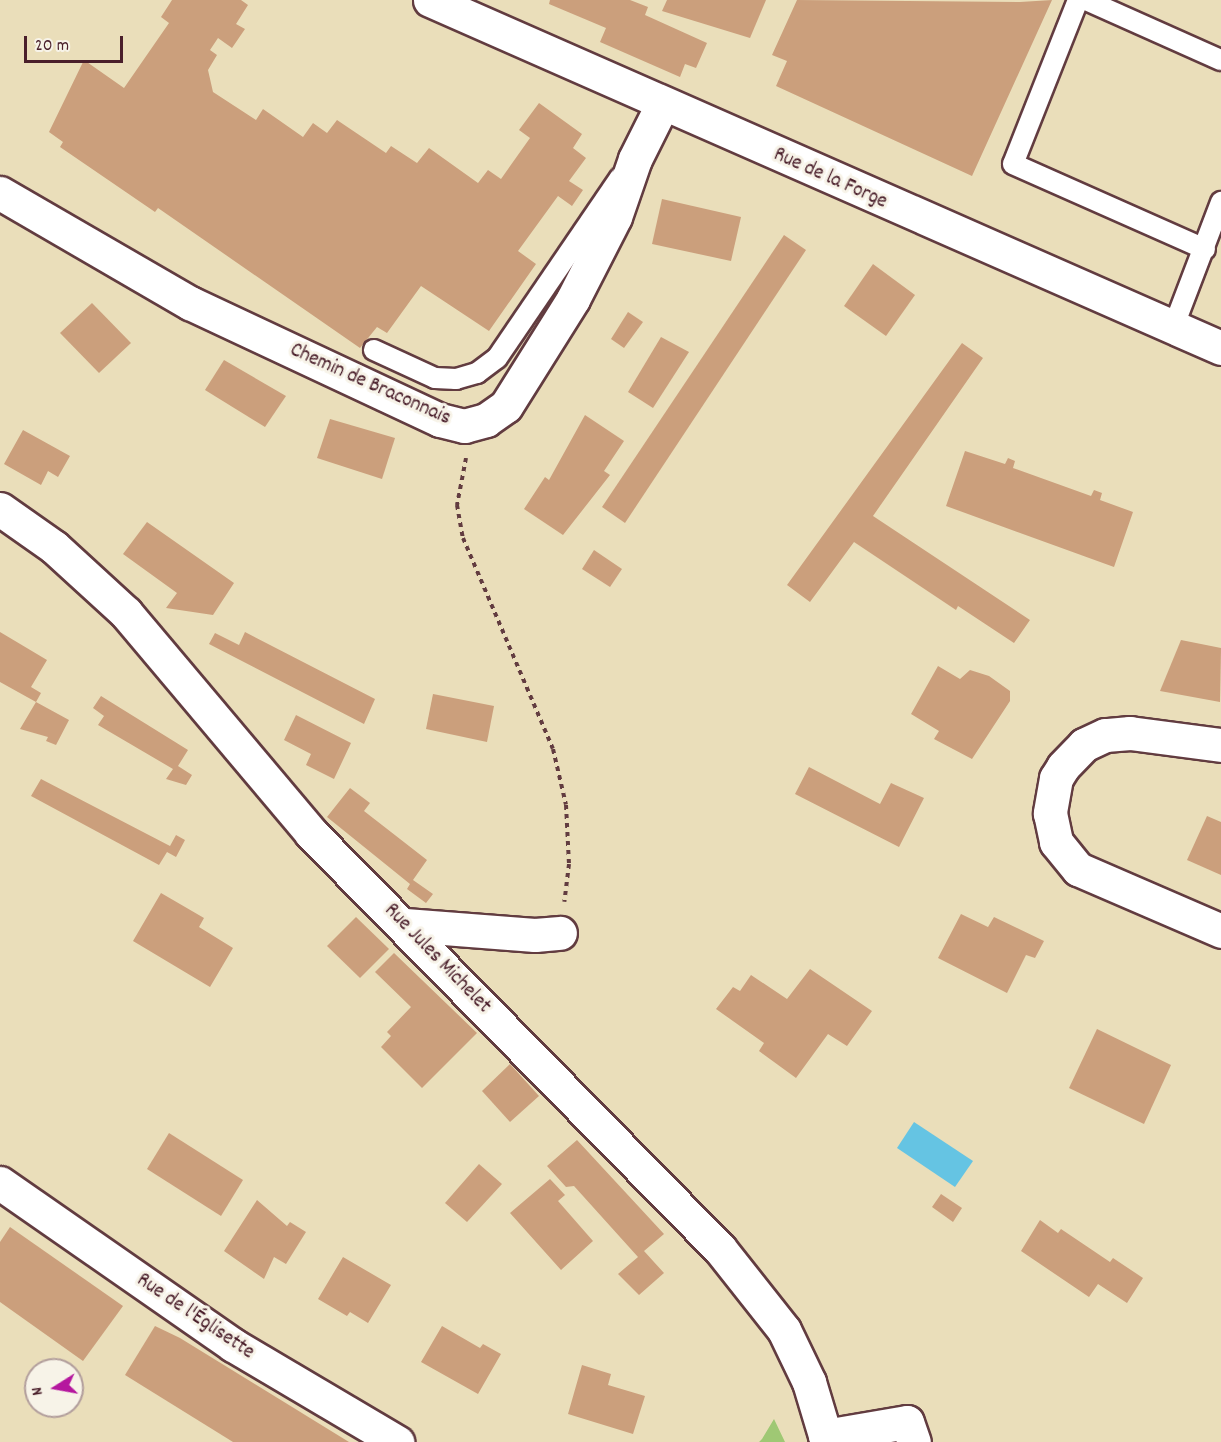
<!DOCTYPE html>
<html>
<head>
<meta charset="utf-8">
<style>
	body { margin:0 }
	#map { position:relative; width:1221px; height:1442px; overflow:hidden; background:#eadeba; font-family:Dekko,sans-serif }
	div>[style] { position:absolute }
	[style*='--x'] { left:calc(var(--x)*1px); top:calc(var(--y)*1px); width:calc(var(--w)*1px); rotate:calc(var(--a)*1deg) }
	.green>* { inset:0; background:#9fc874 }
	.water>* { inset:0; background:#65c4e3 }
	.building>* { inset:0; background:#cb9f7c }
	.path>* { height:4px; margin-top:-2px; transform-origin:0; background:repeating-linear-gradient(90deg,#623c40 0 4.5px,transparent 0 9px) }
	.roads { filter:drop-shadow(2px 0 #623c40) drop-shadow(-2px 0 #623c40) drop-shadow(0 2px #623c40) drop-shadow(0 -2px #623c40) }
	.service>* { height:20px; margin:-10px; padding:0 10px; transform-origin:10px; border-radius:10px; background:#fff }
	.minor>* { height:33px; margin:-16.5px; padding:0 16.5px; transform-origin:16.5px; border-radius:16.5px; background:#fff }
	.secondary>* { height:33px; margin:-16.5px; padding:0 16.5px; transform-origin:16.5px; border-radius:16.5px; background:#fff }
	span { translate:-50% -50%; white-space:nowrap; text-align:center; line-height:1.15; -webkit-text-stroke:6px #f7f3e8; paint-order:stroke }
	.street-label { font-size:21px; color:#4a1f2b }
	.north { position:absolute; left:24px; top:1358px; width:60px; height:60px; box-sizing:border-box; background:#f7f3e8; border:2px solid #b29e9c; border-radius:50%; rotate:259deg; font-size:16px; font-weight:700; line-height:24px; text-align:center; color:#4a1f2b }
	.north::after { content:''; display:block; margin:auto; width:21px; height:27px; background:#b5179e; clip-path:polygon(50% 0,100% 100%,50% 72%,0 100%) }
	.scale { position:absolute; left:24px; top:36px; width:99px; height:27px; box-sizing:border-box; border:3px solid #4a1f2b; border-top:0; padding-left:8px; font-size:18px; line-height:21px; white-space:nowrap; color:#4a1f2b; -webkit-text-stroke:4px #f7f3e8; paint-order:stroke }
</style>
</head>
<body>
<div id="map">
	<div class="green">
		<i style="clip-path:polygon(774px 1419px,785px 1442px,759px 1442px,762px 1439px)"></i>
	</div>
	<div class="water">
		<i style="clip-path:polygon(914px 1122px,973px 1161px,955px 1187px,897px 1148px)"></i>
	</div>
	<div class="building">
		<i style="clip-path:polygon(172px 0,241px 0,248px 5px,236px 24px,245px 29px,232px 48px,218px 38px,210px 50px,217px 55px,208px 70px,213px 92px,256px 120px,263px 109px,303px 137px,313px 123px,327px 133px,337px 120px,386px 153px,391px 146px,417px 163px,429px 148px,478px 183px,488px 170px,501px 179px,530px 138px,519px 130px,539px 103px,582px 134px,573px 148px,586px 158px,569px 181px,583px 190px,572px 206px,558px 196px,518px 251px,536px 264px,489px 331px,421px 286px,387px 333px,377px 327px,360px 348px,158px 208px,155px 212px,60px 147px,63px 142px,49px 132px,84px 60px,124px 88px,169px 23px,161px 17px)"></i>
		<i style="clip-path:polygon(550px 0,630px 0,648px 7px,645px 15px,707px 43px,696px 68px,685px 64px,680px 77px,600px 42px,606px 28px,549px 4px)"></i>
		<i style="clip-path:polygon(667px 0,766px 0,750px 38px,662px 11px)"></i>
		<i style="clip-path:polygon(797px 0,1020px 2px,1052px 0,972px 176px,776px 86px,787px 61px,772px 55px)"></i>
		<i style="clip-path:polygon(662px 199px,741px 217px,731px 261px,652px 244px)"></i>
		<i style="clip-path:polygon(784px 235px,806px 250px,625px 523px,602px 507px)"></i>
		<i style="clip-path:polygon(873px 264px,915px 295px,886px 336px,844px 306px)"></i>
		<i style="clip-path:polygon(92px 303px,131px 343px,99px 373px,60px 333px)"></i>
		<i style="clip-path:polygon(628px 312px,643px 322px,624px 348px,611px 339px)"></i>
		<i style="clip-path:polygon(661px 337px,689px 352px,653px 408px,628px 392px)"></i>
		<i style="clip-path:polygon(962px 343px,983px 358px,873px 516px,1030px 620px,1014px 643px,958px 606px,956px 610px,854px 542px,810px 602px,787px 585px)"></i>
		<i style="clip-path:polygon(224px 360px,286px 396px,265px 427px,205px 390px)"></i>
		<i style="clip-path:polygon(585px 415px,624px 441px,604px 471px,610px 475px,563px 535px,524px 509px,545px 477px,549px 480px)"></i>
		<i style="clip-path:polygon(330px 419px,395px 438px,382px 479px,317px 458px)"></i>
		<i style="clip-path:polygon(23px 430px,70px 456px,58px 477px,48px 471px,41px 485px,4px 464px)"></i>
		<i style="clip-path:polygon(965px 451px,1005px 464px,1008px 458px,1015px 461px,1013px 468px,1091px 496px,1094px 490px,1102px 493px,1100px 500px,1133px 512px,1114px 567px,946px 506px)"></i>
		<i style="clip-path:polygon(147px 522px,234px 583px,213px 615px,166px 608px,177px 593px,123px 554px)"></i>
		<i style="clip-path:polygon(594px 550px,622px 569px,610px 587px,582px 569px)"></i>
		<i style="clip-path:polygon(0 632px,47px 660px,31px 687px,41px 693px,36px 702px,69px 720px,56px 745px,46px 741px,48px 737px,20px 729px,36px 702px,0 682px)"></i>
		<i style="clip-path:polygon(245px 632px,375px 699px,364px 724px,209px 644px,215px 633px,239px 645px)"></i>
		<i style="clip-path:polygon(1181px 640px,1221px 648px,1220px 702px,1160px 691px)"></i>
		<i style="clip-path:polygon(938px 666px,960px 679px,970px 670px,989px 676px,1010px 691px,1010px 701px,972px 759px,934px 739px,939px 731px,911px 714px)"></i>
		<i style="clip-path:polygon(433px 694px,494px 706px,487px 742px,426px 729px)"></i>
		<i style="clip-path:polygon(101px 696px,188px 750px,178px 766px,192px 775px,186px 785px,166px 779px,173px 769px,98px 725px,104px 716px,93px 708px)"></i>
		<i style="clip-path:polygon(296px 715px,351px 743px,334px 779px,306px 765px,311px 754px,284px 740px)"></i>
		<i style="clip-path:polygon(809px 767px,880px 804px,891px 783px,924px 798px,899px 847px,795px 794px)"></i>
		<i style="clip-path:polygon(41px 779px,170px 846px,176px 835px,185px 840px,176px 857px,167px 852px,159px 865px,31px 796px)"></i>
		<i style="clip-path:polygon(350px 788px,370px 803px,364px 811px,427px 860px,413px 880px,433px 894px,426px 903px,407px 889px,410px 884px,327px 817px)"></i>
		<i style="clip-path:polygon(1207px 816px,1221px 822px,1221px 875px,1187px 860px)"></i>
		<i style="clip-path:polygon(161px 893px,204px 918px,199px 927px,233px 948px,210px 987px,133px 941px)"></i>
		<i style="clip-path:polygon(961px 914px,988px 927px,994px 917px,1044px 941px,1035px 958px,1026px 955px,1007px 993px,938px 958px)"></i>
		<i style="clip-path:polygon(356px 917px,389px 949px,360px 978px,327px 946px)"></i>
		<i style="clip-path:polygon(394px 953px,477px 1033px,422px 1088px,381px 1047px,391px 1036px,387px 1032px,411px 1007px,375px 972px)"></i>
		<i style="clip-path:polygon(810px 969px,872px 1011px,847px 1046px,828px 1034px,796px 1078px,759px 1051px,764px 1043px,716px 1009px,733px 987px,740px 991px,751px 975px,787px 999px)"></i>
		<i style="clip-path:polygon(1097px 1029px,1171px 1065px,1144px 1124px,1069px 1088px)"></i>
		<i style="clip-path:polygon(510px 1064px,539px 1096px,510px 1122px,482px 1091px)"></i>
		<i style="clip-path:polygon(169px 1133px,243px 1180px,221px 1216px,147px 1169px)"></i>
		<i style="clip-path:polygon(577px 1140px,664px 1234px,644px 1251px,664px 1273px,639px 1295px,618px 1274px,638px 1257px,574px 1186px,566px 1187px,547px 1166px)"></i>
		<i style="clip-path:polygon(479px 1164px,502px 1184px,467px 1222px,445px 1203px)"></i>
		<i style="clip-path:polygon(550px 1179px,565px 1195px,558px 1201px,593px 1241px,561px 1270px,510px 1213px)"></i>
		<i style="clip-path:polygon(941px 1194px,962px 1208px,953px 1222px,932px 1207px)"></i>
		<i style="clip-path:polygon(257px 1200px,287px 1226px,290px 1222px,306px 1232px,286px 1264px,274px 1257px,264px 1279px,224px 1251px)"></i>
		<i style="clip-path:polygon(1040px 1220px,1058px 1233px,1061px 1229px,1110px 1262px,1113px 1258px,1143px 1278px,1127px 1303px,1098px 1284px,1089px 1297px,1021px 1251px)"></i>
		<i style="clip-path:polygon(10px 1227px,123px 1306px,83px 1361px,0 1302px,0 1242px)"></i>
		<i style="clip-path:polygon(343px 1257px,391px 1285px,368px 1323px,350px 1312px,347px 1316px,318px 1299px)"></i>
		<i style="clip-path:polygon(155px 1326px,180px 1338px,349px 1442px,233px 1442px,125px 1375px)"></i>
		<i style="clip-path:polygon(442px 1326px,480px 1348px,483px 1344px,501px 1354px,478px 1394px,421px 1362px)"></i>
		<i style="clip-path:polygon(582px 1365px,611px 1374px,608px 1385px,645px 1396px,633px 1434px,568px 1414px)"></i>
	</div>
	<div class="path">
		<i style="--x:466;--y:458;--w:48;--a:100.8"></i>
		<i style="--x:457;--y:505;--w:34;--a:80"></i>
		<i style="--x:463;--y:538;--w:229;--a:66.9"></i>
		<i style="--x:553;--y:749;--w:57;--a:76.9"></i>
		<i style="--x:566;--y:805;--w:59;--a:87.1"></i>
		<i style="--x:569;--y:864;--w:38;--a:97"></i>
	</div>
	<div class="roads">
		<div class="service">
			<i style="--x:1078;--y:0;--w:176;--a:111.6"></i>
			<i style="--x:1013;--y:164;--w:210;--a:23.9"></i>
			<i style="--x:1086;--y:0;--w:148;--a:24"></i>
			<i style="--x:1173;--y:328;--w:135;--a:-69.1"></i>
			<i style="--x:374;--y:350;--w:67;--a:24.7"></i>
			<i style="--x:435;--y:378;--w:21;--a:3"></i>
			<i style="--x:456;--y:379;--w:22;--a:-16"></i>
			<i style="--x:477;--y:373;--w:25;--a:-37"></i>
			<i style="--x:497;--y:358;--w:218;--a:-55.7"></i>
		</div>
		<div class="minor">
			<i style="--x:0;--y:193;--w:220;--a:30.1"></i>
			<i style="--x:190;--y:303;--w:276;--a:25.1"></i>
			<i style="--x:440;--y:420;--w:25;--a:14"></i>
			<i style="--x:464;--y:426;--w:23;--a:-15"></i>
			<i style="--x:486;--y:420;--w:24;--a:-35"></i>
			<i style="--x:506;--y:406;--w:126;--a:-57.9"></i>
			<i style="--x:573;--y:299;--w:92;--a:-62.9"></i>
			<i style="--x:615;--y:217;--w:61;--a:-71"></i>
			<i style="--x:635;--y:159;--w:60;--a:-63.4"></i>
			<i style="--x:1221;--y:745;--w:92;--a:-172.5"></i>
			<i style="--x:1130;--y:733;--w:25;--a:175"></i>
			<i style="--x:1105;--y:735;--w:23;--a:155"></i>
			<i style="--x:1084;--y:745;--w:30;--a:134"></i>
			<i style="--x:1063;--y:767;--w:13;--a:122"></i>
			<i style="--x:1056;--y:778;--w:36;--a:100"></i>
			<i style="--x:1050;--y:813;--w:30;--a:78"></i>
			<i style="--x:1056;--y:842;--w:35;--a:51"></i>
			<i style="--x:1078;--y:869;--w:156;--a:23.4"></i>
			<i style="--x:405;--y:925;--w:130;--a:4.4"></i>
			<i style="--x:535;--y:935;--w:25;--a:-5"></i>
			<i style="--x:0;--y:1183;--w:284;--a:34.8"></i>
			<i style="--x:233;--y:1345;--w:191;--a:30.6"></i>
			<i style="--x:825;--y:1436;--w:83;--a:-9.7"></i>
			<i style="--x:907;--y:1422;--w:21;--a:71"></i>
		</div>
		<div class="secondary">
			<i style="--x:430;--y:0;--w:864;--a:23.75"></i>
			<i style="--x:0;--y:509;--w:66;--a:35.1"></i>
			<i style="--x:54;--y:547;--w:98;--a:42.5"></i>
			<i style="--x:126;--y:613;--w:287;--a:49.9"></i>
			<i style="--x:311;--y:833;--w:583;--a:45.49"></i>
			<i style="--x:720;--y:1249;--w:103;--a:51.7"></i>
			<i style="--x:784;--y:1330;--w:58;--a:64.3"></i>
			<i style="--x:809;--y:1382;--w:63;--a:73.3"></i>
		</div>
	</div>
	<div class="street-label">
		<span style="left:830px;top:179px;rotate:24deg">Rue de la Forge</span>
		<span style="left:370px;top:385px;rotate:24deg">Chemin de Braconnais</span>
		<span style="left:437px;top:959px;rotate:46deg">Rue Jules Michelet</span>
		<span style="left:195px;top:1317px;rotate:34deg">Rue de l'Églisette</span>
	</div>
	<div class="north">N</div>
	<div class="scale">20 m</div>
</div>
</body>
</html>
